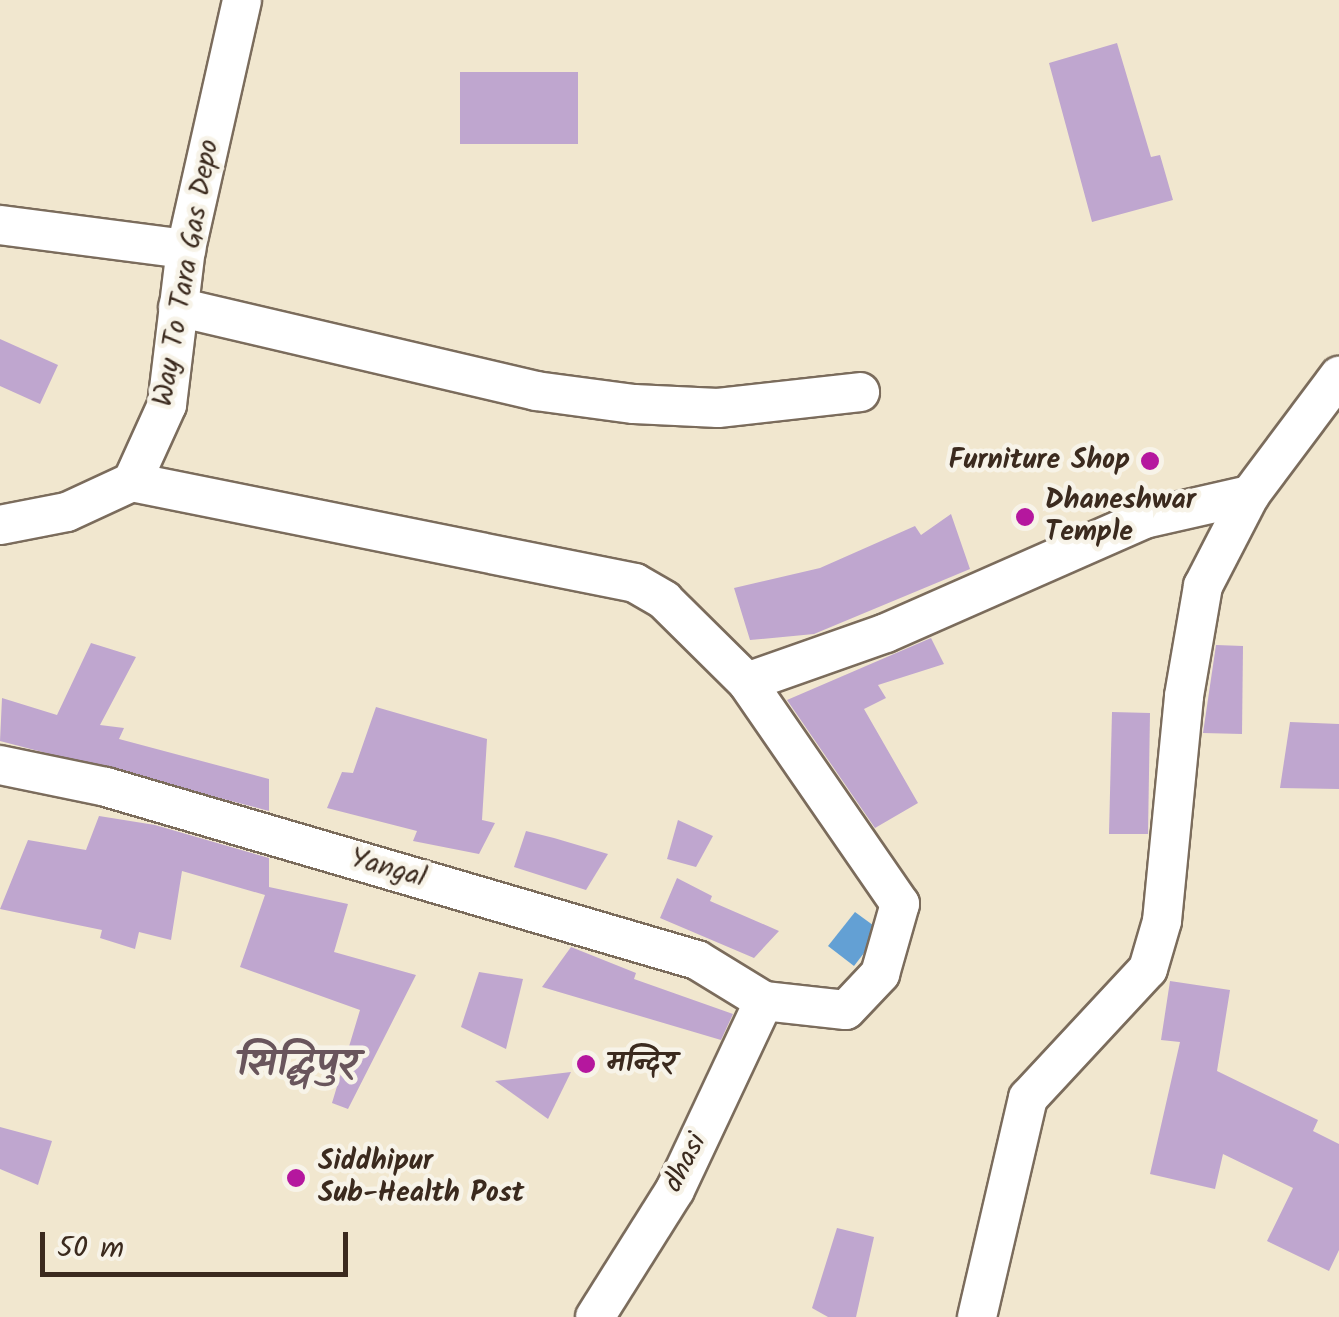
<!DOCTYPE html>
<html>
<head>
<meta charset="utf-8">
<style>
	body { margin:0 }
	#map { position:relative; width:1339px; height:1317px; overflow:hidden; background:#f1e7cf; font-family:Kalam,"Playpen Sans Deva",sans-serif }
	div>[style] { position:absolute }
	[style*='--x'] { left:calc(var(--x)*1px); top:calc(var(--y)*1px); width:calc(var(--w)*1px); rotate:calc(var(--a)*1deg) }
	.water>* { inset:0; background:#63a0d4 }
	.building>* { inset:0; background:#bfa6cf }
	.roads { filter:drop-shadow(2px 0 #7b6c5c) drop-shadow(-2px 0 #7b6c5c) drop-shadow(0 2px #7b6c5c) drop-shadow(0 -2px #7b6c5c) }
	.minor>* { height:38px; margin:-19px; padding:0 19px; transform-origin:19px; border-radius:19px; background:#fff }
	.dots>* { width:28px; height:28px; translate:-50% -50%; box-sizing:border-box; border:5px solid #f7f3e8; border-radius:50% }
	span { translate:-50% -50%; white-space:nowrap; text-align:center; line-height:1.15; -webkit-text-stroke:9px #f7f3e8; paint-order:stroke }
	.street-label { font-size:28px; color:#3b2a1e }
	.poi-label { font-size:28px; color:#3b2a1e; font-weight:700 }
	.right { translate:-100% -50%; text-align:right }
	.left { translate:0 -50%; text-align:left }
	.district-label { font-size:38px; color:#69555c; font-weight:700 }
	.scale { position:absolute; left:40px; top:1232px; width:308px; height:45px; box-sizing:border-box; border:5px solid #3b2a1e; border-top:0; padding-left:12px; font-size:30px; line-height:35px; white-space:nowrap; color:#3b2a1e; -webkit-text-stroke:8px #f7f3e8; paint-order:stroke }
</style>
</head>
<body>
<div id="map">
	<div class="water">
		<i style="clip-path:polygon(855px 912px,881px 931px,854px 966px,828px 946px)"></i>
	</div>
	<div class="building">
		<i style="clip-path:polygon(1117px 43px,1151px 157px,1160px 155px,1173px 200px,1092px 222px,1049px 63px)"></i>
		<i style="clip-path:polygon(460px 72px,578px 72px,578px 144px,460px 144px)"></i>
		<i style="clip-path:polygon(0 339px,58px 365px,40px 404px,0 386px)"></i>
		<i style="clip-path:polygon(951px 514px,970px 569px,814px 634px,750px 640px,734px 588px,820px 568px,915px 526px,921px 535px)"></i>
		<i style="clip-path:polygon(931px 638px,944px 664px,878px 685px,886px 698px,864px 709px,918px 803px,875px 828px,787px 700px)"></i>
		<i style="clip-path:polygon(91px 643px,136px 657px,100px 725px,124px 728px,119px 739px,269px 779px,269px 811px,0 741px,2px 698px,57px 715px)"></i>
		<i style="clip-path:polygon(1216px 645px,1243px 646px,1242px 734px,1203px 733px)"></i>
		<i style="clip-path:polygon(376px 707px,487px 739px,482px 820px,495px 823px,479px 854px,413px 841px,417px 831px,327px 808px,342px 772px,353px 773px)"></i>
		<i style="clip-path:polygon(1112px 712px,1150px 713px,1148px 834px,1109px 834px)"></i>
		<i style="clip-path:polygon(1290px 722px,1339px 724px,1339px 789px,1280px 788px)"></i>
		<i style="clip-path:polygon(99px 816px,155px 825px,269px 858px,269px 887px,348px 904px,334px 952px,416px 975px,348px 1109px,332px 1103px,360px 1010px,240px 967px,265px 895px,182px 871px,171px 940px,139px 932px,135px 949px,100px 938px,102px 930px,0 909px,28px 840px,86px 850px)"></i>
		<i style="clip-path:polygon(678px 820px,713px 836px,696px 867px,667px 859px)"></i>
		<i style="clip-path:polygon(526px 831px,554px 838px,608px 854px,586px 890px,514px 867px)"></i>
		<i style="clip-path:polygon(677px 878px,712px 896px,710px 901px,779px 931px,754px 958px,660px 918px)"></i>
		<i style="clip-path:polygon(571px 947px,636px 973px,634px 979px,733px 1014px,721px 1040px,542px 987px)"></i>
		<i style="clip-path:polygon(479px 972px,523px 979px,506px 1049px,461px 1027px)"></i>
		<i style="clip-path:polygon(1170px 981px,1230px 990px,1217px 1071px,1318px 1120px,1313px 1131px,1339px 1144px,1339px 1250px,1329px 1271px,1267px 1241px,1293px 1188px,1223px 1154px,1215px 1189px,1150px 1174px,1180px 1042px,1161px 1040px)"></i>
		<i style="clip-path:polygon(571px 1072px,548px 1119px,495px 1081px)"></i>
		<i style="clip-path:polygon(0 1127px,52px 1141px,38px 1185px,0 1169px)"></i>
		<i style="clip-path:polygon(837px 1228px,874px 1237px,856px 1317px,828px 1317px,812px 1308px)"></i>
	</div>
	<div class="roads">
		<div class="minor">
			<i style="--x:0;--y:225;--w:188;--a:7.4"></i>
			<i style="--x:178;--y:307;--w:368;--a:13.2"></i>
			<i style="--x:536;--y:391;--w:99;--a:7.6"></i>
			<i style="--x:634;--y:404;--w:84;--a:2.7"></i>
			<i style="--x:718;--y:408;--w:143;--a:-6.4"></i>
			<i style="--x:132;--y:482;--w:85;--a:-65.6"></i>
			<i style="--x:167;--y:405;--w:157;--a:-83.1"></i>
			<i style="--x:186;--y:249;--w:255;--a:-77.3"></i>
			<i style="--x:0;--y:525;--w:68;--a:-11"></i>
			<i style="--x:67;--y:512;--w:72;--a:-24.8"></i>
			<i style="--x:132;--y:482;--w:513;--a:11.35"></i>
			<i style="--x:635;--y:583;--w:34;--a:30"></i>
			<i style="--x:664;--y:600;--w:117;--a:44.7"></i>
			<i style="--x:0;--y:765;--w:108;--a:11.7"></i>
			<i style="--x:106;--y:787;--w:616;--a:16.32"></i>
			<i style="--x:697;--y:960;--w:79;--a:31.5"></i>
			<i style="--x:764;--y:1001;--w:82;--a:6.3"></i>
			<i style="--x:846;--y:1010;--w:50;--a:-46.6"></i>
			<i style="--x:880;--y:974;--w:73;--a:-74.1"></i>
			<i style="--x:900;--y:904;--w:270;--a:-124.6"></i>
			<i style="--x:747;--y:682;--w:147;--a:-19.4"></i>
			<i style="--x:886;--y:633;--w:282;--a:-23.8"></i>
			<i style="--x:1144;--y:519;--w:109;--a:-12.8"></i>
			<i style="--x:1250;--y:495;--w:149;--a:-53.2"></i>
			<i style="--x:595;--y:1317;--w:150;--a:-57.8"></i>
			<i style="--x:675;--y:1190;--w:209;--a:-64.8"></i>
			<i style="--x:977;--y:1317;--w:225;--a:-76.9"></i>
			<i style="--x:1028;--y:1098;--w:176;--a:-47.1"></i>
			<i style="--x:1148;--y:969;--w:50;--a:-73.7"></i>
			<i style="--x:1162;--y:921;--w:226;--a:-84.4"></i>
			<i style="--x:1184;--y:696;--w:112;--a:-80.2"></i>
			<i style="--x:1203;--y:586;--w:102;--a:-62.7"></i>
		</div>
	</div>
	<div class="dots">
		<i style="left:1150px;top:461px;background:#b5179e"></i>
		<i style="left:1025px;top:517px;background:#b5179e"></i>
		<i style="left:586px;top:1064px;background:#b5179e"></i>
		<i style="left:296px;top:1178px;background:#b5179e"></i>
	</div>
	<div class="street-label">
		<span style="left:187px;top:273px;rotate:-80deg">Way To Tara Gas Depo</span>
		<span style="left:388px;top:869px;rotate:16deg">Yangal</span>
		<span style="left:686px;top:1163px;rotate:-63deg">dhasi</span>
	</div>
	<div class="poi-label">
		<span class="right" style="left:1130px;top:461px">Furniture Shop</span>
		<span class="left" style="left:1045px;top:517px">Dhaneshwar<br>Temple</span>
		<span class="left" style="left:606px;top:1064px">मन्दिर</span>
		<span class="left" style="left:318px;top:1178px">Siddhipur<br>Sub-Health Post</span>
	</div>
	<div class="district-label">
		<span style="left:297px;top:1066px">सिद्धिपुर</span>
	</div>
	<div class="scale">50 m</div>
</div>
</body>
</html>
